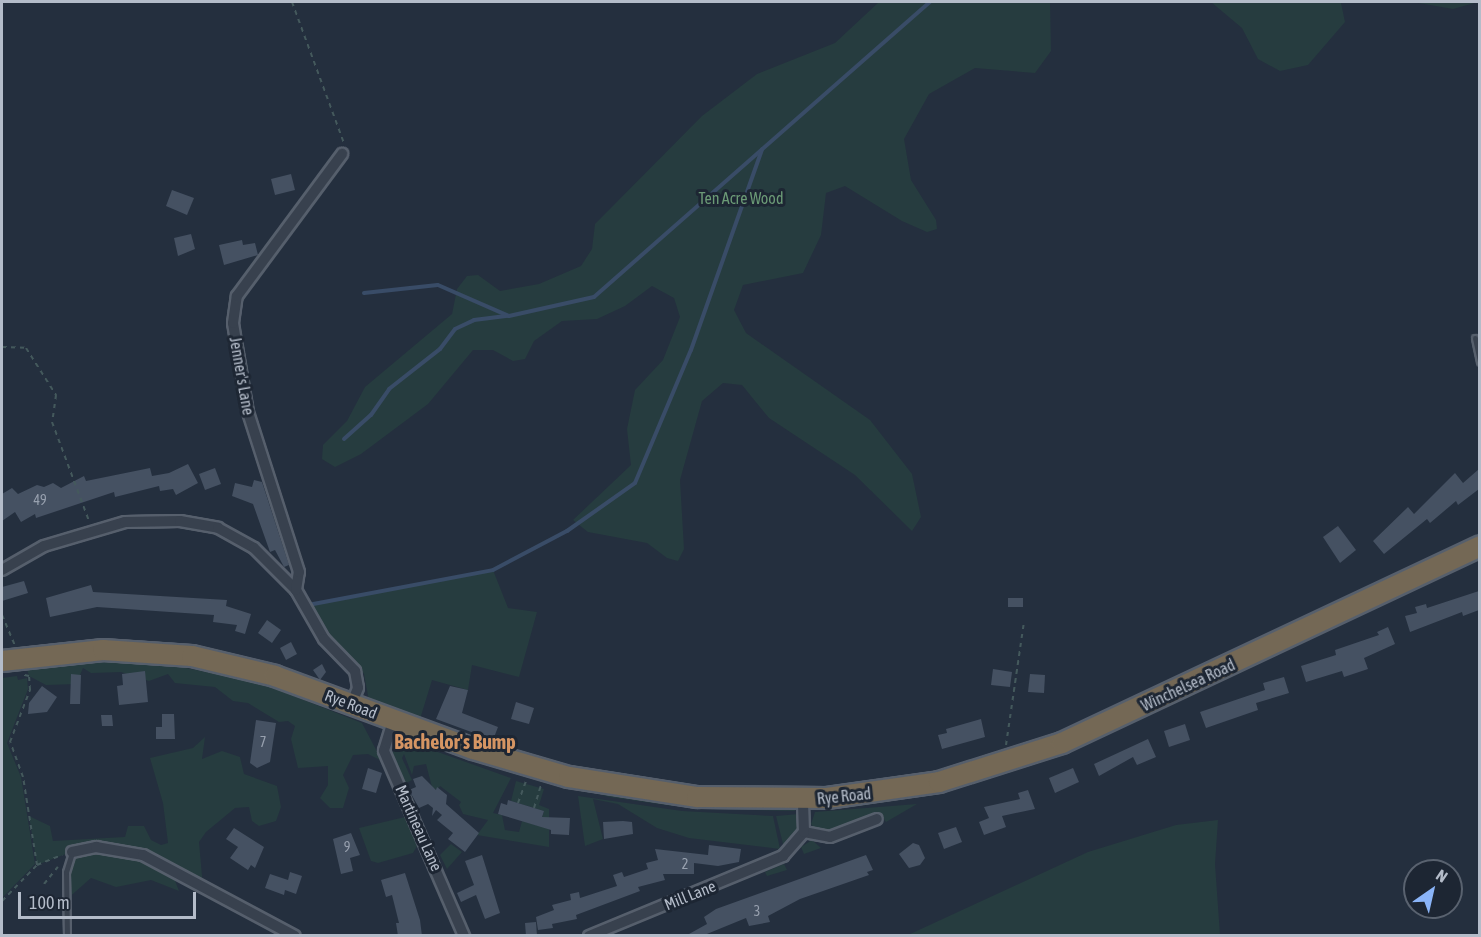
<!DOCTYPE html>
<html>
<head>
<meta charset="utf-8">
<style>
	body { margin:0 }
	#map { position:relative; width:1481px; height:937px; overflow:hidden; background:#242f3e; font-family:"Asap Condensed",sans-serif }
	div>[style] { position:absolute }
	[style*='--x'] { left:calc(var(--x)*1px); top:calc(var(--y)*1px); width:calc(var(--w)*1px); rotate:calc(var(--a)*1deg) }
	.green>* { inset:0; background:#263c3f }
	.stream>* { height:4px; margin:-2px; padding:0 2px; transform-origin:2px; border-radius:2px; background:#394c67 }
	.building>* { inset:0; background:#455162 }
	.path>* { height:2px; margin-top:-1px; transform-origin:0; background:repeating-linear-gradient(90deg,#44595c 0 4.5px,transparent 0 9px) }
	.roads { filter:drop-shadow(2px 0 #565f6c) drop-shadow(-2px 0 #565f6c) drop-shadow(0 2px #565f6c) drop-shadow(0 -2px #565f6c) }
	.lane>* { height:5px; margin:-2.5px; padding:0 2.5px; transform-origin:2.5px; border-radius:2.5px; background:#38414e }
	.street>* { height:10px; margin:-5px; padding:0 5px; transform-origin:5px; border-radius:5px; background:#38414e }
	.highway>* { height:20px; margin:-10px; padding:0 10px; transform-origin:10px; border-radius:10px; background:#746855 }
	span { translate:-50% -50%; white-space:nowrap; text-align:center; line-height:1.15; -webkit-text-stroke:6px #1d2633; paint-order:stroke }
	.number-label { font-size:14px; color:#98a1af }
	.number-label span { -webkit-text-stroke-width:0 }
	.park-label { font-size:16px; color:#6b9a76 }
	.street-label { font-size:16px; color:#b4bcc9 }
	.quarter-label { font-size:20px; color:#d59563; font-weight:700 }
	.frame { position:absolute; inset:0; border:3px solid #b4bcc9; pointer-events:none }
	.north { position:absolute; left:1403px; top:859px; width:60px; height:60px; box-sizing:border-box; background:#1d2633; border:2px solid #59626f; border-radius:50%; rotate:34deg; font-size:16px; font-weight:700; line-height:24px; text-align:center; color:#b4bcc9 }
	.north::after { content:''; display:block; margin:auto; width:21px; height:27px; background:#8ab4f8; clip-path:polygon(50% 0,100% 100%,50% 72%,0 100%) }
	.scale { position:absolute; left:18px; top:892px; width:178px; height:27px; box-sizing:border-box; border:3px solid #b4bcc9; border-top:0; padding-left:8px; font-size:18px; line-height:21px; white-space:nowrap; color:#b4bcc9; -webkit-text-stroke:4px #1d2633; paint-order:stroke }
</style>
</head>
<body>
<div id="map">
	<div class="green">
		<i style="clip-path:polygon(879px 2px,1050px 2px,1051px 51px,1035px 73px,975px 68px,929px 94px,904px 139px,911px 180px,936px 220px,937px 229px,927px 232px,902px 221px,845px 186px,826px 193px,821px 235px,803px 273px,743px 285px,734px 310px,746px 333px,870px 420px,912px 474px,921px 517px,912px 531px,855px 475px,769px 418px,742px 385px,723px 383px,702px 401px,680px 480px,684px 549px,678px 561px,667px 558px,647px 543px,588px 532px,573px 520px,631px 465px,627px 429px,635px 390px,663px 360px,680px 317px,674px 298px,652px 286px,625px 306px,597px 319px,562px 321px,534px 341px,525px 359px,513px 361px,493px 350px,473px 350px,428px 404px,361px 454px,335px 467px,322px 459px,323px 445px,347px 421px,365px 387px,452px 314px,457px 289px,467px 276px,478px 275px,500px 291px,539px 284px,581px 266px,592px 249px,595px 224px,702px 116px,757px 74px,835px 43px)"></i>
		<i style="clip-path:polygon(1211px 2px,1370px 2px,1341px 3px,1345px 22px,1308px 65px,1280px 71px,1258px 59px,1242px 28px)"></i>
		<i style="clip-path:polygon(1413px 2px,1478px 2px,1453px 9px)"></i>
		<i style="clip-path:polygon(493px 570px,508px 608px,537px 612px,519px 677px,472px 665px,468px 690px,432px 680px,420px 719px,369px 701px,364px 674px,356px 661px,335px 643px,308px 605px)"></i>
		<i style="clip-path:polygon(106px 662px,166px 664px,261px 683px,362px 723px,382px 761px,368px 754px,353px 755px,343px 775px,349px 788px,343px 808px,330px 808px,320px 798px,328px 785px,328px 766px,298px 768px,291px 739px,295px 726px,288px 721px,279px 722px,248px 703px,233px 701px,215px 687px,175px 683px,168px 674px,149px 681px,121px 672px,91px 673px,83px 668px,76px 684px,46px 685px,29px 676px,27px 669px)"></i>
		<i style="clip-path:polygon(17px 676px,18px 680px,27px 678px,28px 689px,7px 743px,21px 777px,35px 864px,2px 898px,2px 678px)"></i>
		<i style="clip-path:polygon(205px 737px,202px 759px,222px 751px,240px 757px,244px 774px,277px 786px,281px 807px,276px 821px,259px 826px,252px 821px,249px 807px,235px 808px,206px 832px,199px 842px,203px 887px,171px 870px,179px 891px,151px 880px,116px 887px,91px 878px,66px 900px,66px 872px,71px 852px,37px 865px,29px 816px,50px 826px,53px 841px,125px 837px,128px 826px,144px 826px,151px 840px,161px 845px,168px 843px,163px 803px,150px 758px,193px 748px)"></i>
		<i style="clip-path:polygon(404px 740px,511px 778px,493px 813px,502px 815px,505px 830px,519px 832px,522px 821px,539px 826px,544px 811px,511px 801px,516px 781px,544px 789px,539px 805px,549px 809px,549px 847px,477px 835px,488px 820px,463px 814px,459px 805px,461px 802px,440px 786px,437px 790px,432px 787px,426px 764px,414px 766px,412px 775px,404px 754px,402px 758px,412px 780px,404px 784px,392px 753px)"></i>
		<i style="clip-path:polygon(570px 787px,673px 804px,673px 806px,610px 797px)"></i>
		<i style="clip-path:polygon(578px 796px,682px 811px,773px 816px,780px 849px,689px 838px,657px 828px,618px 804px,593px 799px,603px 839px,585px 846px)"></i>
		<i style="clip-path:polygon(917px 804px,886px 822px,880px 814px,873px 814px,827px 832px,816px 830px,811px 824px,815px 812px)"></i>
		<i style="clip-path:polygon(680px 805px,792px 809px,796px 811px,705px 809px)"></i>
		<i style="clip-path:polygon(799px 814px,798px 829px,784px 848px,776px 816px)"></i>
		<i style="clip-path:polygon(405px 817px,417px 846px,413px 853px,378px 863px,371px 861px,359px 828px)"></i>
		<i style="clip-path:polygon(1218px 820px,1215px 864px,1220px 935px,908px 935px,1088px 852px,1176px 825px)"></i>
		<i style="clip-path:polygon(812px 840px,821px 848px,804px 854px,801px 847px)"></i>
		<i style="clip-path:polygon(451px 844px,462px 852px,447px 869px,440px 855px)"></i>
		<i style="clip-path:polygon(784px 864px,787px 870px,767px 876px,765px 872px)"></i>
	</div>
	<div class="stream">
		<i style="--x:364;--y:293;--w:74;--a:-6.2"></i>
		<i style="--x:438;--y:285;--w:77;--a:23.6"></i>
		<i style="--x:509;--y:316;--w:87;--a:-12.6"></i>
		<i style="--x:594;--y:297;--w:447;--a:-41.3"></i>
		<i style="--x:344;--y:439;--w:36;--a:-42"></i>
		<i style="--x:371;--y:415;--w:32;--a:-55"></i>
		<i style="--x:389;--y:389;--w:65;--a:-38.1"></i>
		<i style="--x:440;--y:349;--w:25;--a:-53"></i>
		<i style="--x:455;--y:329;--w:21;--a:-25"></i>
		<i style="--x:474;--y:320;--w:34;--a:-7"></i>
		<i style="--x:308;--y:605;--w:188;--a:-10.7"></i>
		<i style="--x:493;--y:570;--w:84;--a:-27.8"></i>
		<i style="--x:567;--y:531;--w:83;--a:-35.2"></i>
		<i style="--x:635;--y:483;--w:144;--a:-67.2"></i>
		<i style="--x:691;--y:350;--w:213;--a:-70.5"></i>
	</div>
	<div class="building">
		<i style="clip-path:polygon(291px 174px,295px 190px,275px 195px,271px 179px)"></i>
		<i style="clip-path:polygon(172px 190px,194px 198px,187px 215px,166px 206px)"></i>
		<i style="clip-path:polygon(191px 234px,195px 249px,178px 256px,174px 238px)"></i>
		<i style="clip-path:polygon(242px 240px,243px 245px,255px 243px,258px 255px,224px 265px,219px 245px)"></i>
		<i style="clip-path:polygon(188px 464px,198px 483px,176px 495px,173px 489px,160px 491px,159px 486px,115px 497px,114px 492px,36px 518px,35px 514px,21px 522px,15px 512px,2px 521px,2px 494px,12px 488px,18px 494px,37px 485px,44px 487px,53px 483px,61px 488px,84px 476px,86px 481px,150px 468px,152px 476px,169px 473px)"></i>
		<i style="clip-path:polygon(215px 468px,221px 484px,205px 490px,199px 474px)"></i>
		<i style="clip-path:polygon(1479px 469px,1479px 489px,1458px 505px,1456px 501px,1430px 523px,1427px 519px,1384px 554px,1373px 541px,1408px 507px,1414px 514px,1455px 473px,1463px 483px)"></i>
		<i style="clip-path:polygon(254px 480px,262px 482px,289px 565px,284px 567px,275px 550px,270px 552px,253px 504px,232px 496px,235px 483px,252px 487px)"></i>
		<i style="clip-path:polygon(1338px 526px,1356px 550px,1340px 563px,1323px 537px)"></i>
		<i style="clip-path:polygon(24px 581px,28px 593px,2px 601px,2px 587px)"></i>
		<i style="clip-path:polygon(91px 585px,93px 592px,227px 600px,226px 606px,251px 614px,245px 634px,235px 631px,237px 625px,213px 622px,214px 615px,97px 607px,50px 617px,46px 598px)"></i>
		<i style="clip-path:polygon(1479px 591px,1479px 610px,1463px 616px,1462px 612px,1410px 632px,1405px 616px,1417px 613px,1415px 607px,1426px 604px,1427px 608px)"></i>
		<i style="clip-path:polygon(1008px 598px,1023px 598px,1023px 607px,1008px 607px)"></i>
		<i style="clip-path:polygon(267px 620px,281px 630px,272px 643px,258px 633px)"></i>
		<i style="clip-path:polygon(1388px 627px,1395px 644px,1364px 658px,1368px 669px,1344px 677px,1342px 671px,1306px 682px,1301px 666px,1336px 655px,1335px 650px,1379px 635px,1377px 632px)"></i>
		<i style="clip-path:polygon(291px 642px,297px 654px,286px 660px,280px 648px)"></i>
		<i style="clip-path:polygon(322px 664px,326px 672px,320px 680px,313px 670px)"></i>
		<i style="clip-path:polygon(993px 669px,1012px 672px,1010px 687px,991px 685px)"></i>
		<i style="clip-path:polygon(145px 671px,148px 702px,119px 705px,117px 686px,123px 685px,122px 674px)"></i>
		<i style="clip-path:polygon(71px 674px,81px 675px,80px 704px,70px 704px)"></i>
		<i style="clip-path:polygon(1030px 674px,1045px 675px,1044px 693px,1028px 692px)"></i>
		<i style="clip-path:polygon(1284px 677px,1289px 693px,1256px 703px,1258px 710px,1206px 728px,1200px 712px,1265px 690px,1263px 683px)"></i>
		<i style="clip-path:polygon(42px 686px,57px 697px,47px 712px,28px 714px,29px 703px)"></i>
		<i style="clip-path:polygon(450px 686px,468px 690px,462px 713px,498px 727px,493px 740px,436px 719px)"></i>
		<i style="clip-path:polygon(516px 702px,534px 708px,529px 724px,511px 719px)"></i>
		<i style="clip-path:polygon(162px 714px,174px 714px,175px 739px,156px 739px,156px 727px,162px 727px)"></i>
		<i style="clip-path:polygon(101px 715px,112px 715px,113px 726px,102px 726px)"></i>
		<i style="clip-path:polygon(981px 719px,985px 737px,942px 749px,938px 735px,947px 733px,946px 729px)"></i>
		<i style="clip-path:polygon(256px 720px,276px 723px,270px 762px,257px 768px,250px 763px)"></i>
		<i style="clip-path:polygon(1185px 724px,1190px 740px,1169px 747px,1164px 731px)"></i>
		<i style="clip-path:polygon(1148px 739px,1156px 757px,1137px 765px,1133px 757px,1099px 776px,1094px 764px)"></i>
		<i style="clip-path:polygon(368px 768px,382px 773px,376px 793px,362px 789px)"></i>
		<i style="clip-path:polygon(1073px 768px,1079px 782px,1055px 793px,1049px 778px)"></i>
		<i style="clip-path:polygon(422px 776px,436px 790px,437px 787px,447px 795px,446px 804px,479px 833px,465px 852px,448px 839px,453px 833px,437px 820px,442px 815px,436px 810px,432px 816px,433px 808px,428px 804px,419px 808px,409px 790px,416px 787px,413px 779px)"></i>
		<i style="clip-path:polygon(1028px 790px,1035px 809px,1002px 816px,1006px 827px,984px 835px,979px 822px,989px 818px,984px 807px,1020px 799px,1018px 793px)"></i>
		<i style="clip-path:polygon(508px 800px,544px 811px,542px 817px,570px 818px,569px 835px,551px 834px,551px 830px,498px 814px,501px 803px,507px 805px)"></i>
		<i style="clip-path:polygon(623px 821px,632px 822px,633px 834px,604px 839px,603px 822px)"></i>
		<i style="clip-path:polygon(956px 827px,962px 842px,944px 849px,938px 833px)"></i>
		<i style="clip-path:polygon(234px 828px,264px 847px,255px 868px,251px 865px,248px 870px,230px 858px,238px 847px,226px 839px)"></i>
		<i style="clip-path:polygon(351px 833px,360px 855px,350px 858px,353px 871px,341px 874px,333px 839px)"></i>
		<i style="clip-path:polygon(913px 843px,919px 845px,925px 858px,920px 865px,909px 868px,899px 854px)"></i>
		<i style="clip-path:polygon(709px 845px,741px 849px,739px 862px,718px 866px,694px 863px,694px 874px,663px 874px,665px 880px,638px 887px,640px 891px,576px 915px,577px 919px,552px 924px,553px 928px,538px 930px,536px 917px,554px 910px,552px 905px,571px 900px,570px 894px,579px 892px,580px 898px,617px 886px,613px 875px,622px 872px,624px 877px,648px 869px,646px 863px,658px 860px,655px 849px,708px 855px)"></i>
		<i style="clip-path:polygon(482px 855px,500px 913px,485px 919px,476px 895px,461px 902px,457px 893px,474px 885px,465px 861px)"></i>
		<i style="clip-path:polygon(866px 855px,873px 870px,867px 872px,869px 875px,800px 899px,768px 916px,770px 922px,749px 926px,746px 918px,702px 936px,689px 934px,707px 924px,704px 917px,716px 909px)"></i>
		<i style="clip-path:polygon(290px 872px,302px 876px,296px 894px,285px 890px,284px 895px,265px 888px,270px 874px,288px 880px)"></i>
		<i style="clip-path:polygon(405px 873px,420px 920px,422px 936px,398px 936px,396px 923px,399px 923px,392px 895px,386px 897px,381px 880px)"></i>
		<i style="clip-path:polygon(536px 922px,537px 936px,526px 936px,525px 923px)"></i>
	</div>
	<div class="path">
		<i style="--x:292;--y:2;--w:150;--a:69.8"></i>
		<i style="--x:2;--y:347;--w:24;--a:2"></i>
		<i style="--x:26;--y:348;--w:56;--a:57.4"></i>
		<i style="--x:56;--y:395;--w:27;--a:98"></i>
		<i style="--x:52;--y:422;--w:106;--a:69.5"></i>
		<i style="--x:2;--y:615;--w:33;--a:67"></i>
		<i style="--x:1006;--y:745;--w:125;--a:-81.7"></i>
		<i style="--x:518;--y:803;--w:23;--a:-70"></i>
		<i style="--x:534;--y:808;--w:24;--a:-73"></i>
		<i style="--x:37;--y:865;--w:27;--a:-22"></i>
		<i style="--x:44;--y:884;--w:22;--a:-51"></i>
		<i style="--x:2;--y:901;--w:50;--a:-45.8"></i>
		<i style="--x:37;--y:865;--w:89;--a:-99"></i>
		<i style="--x:23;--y:777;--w:37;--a:-110"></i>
		<i style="--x:10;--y:742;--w:56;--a:-69"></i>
		<i style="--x:30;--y:690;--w:14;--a:-94"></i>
		<i style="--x:29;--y:676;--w:9;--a:-167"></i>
	</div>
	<div class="roads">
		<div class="lane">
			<i style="--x:1475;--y:338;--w:24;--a:78"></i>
			<i style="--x:67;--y:936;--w:64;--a:-90.9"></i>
			<i style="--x:66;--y:872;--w:21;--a:-73"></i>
		</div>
		<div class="street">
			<i style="--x:2;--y:570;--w:48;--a:-29.7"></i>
			<i style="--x:44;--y:546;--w:84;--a:-16.5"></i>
			<i style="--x:125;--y:522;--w:55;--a:-1"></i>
			<i style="--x:180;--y:521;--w:39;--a:10"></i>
			<i style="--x:218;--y:528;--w:41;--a:29.1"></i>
			<i style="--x:254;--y:548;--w:59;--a:45"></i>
			<i style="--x:296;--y:590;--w:56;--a:60.3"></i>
			<i style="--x:324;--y:639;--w:45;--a:45.9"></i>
			<i style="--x:355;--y:671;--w:17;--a:80"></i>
			<i style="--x:358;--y:688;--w:18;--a:112"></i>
			<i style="--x:296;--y:590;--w:18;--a:-81"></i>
			<i style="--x:299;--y:572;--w:168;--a:-107.7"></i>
			<i style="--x:248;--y:412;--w:90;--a:-99.6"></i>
			<i style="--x:233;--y:323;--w:27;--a:-82"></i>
			<i style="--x:237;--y:296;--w:177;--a:-53.5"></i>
			<i style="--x:393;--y:721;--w:31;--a:107"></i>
			<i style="--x:384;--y:751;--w:202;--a:66.6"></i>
			<i style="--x:804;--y:832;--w:26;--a:11"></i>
			<i style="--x:830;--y:837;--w:50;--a:-21"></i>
			<i style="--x:72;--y:852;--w:25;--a:-12"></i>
			<i style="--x:96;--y:847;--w:48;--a:9.7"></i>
			<i style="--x:143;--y:855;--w:172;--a:28.1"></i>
			<i style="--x:589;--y:936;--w:210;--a:-22.4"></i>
			<i style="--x:783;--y:856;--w:32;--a:-49"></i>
			<i style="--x:804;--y:832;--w:32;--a:-92"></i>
		</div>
		<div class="highway">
			<i style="--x:2;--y:661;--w:102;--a:-6.2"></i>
			<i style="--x:103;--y:650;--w:89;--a:3.9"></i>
			<i style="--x:192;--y:656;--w:85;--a:13.5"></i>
			<i style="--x:275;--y:676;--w:211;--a:20.2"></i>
			<i style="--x:473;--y:749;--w:100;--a:16.3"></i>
			<i style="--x:569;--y:777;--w:130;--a:8.9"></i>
			<i style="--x:697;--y:797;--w:130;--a:0.4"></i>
			<i style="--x:827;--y:798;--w:113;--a:-8.1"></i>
			<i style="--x:939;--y:782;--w:129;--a:-17.6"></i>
			<i style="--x:1062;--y:743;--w:462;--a:-25.2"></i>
		</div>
	</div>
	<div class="number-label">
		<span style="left:40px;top:500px">49</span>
		<span style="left:263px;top:742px">7</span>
		<span style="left:347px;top:847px">9</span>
		<span style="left:685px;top:864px">2</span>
		<span style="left:757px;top:911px">3</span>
	</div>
	<div class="park-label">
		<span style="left:741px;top:198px">Ten Acre Wood</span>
	</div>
	<div class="street-label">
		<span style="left:242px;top:376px;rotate:80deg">Jenner's Lane</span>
		<span style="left:1188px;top:685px;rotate:-25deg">Winchelsea Road</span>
		<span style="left:351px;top:704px;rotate:21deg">Rye Road</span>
		<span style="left:844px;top:796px;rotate:-6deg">Rye Road</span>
		<span style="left:419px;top:828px;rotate:66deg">Martineau Lane</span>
		<span style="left:690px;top:895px;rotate:-22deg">Mill Lane</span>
	</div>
	<div class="quarter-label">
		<span style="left:455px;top:741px">Bachelor's Bump</span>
	</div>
	<div class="frame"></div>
	<div class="north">N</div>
	<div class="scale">100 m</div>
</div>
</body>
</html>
